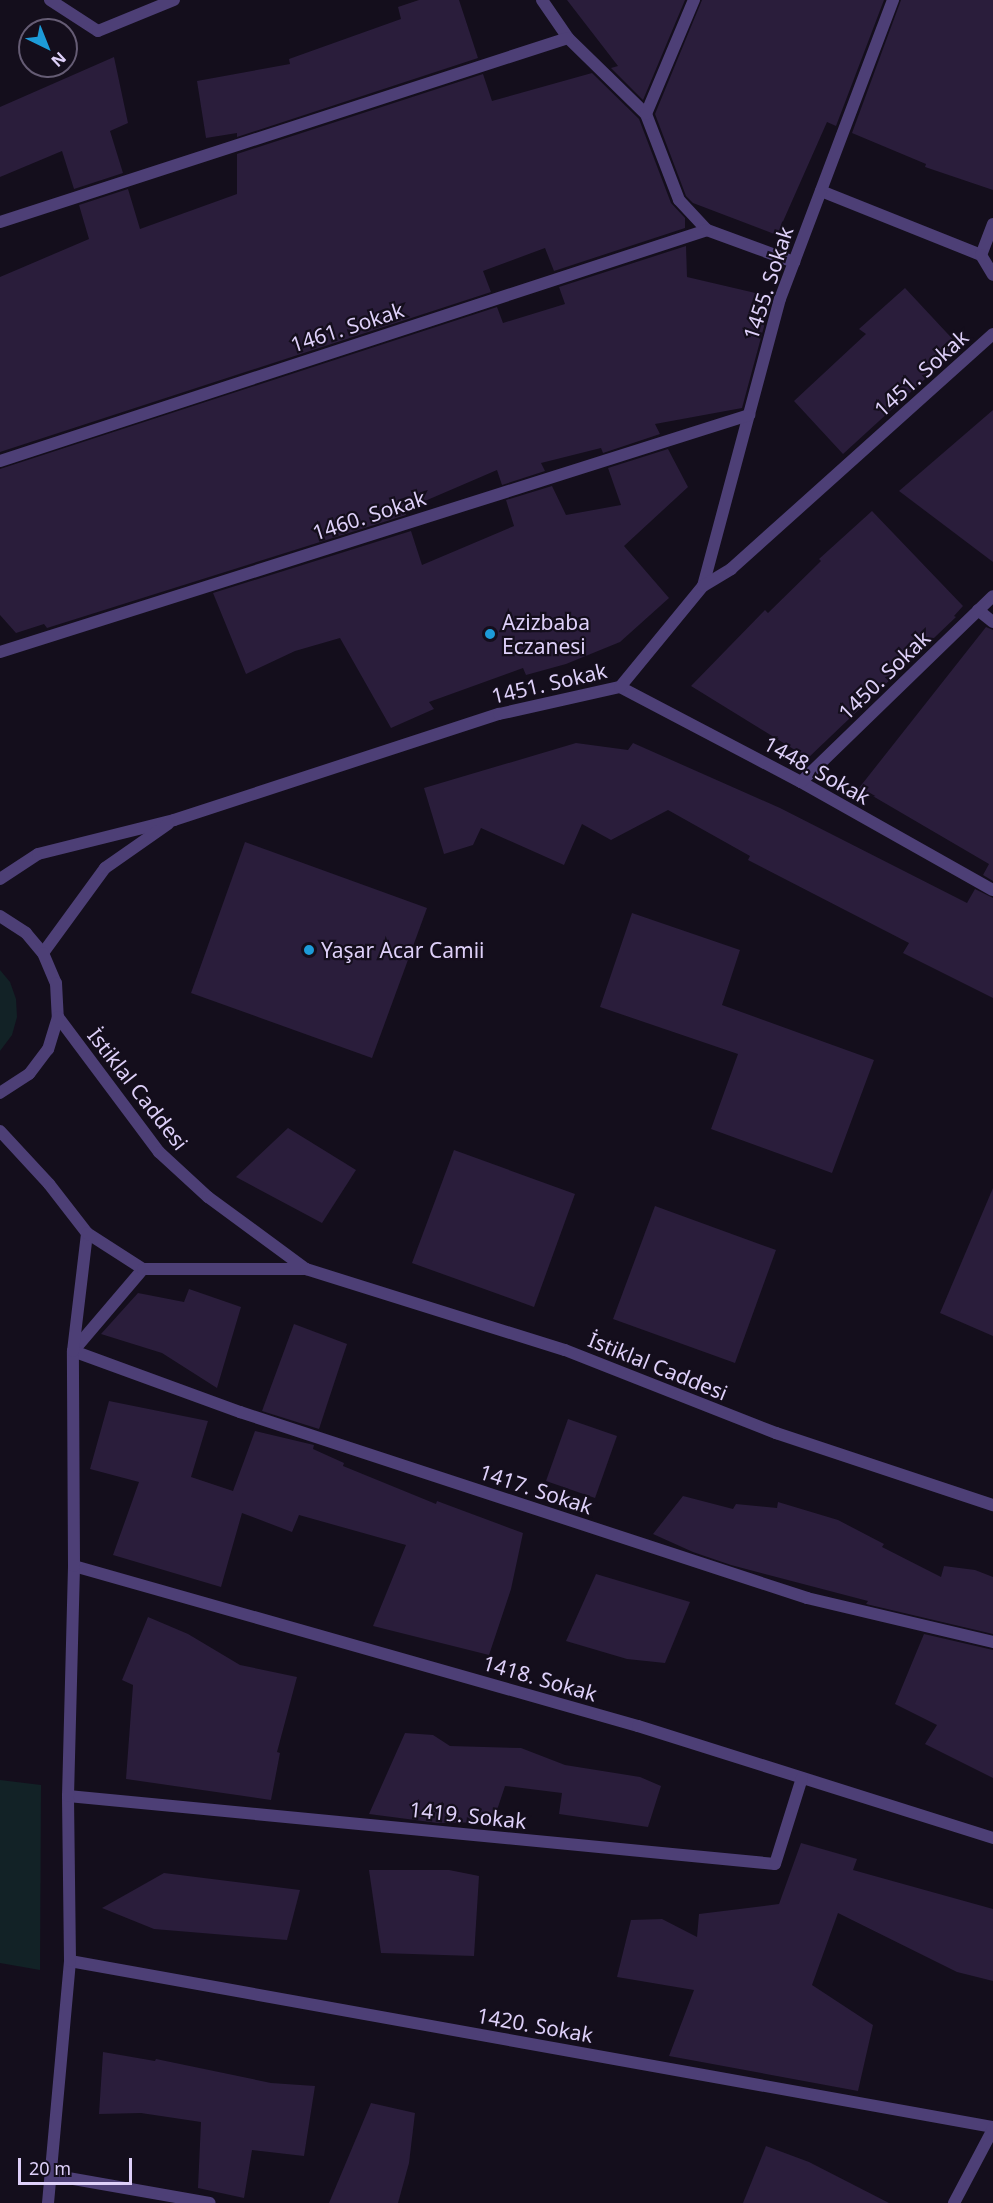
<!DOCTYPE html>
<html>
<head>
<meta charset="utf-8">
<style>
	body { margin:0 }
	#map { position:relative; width:993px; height:2203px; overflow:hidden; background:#140e1c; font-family:"Noto Sans",sans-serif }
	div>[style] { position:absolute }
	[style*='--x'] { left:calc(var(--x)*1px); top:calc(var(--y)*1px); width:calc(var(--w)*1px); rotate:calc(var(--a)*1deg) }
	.green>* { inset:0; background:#122226 }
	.building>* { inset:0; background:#2a1d3b }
	.minor>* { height:12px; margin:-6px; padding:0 6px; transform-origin:6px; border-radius:6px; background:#4d3f76 }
	.tertiary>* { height:12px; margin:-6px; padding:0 6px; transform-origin:6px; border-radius:6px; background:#4d3f76 }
	.dots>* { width:16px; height:16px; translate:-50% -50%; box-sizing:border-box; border:3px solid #140e1c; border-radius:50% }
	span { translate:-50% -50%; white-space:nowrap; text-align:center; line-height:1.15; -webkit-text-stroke:4.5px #140e1c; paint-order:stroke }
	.street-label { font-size:21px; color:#ded0f9 }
	.poi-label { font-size:21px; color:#ded0f9 }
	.left { translate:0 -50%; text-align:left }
	.north { position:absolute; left:18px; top:18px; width:60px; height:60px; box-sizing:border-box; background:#140e1c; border:2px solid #655c74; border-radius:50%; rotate:137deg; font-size:16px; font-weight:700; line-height:24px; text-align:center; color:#ded0f9 }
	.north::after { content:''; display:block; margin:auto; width:21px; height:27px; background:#1d9bd8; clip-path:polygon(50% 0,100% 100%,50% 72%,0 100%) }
	.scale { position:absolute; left:18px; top:2158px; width:114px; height:27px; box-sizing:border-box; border:3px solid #ded0f9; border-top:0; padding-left:8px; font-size:18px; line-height:21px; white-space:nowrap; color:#ded0f9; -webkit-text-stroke:4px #140e1c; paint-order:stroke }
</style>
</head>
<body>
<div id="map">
	<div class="green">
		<i style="clip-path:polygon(0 970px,10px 982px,16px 999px,17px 1017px,12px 1035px,0 1051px)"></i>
		<i style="clip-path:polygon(0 1780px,41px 1785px,40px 1970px,0 1963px)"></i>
	</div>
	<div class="building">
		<i style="clip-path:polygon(419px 0,459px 0,478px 58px,237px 137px,237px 133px,206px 138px,197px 81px,290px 64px,289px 59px,401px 19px,398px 7px)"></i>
		<i style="clip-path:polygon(567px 0,685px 0,643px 100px,611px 68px,618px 66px)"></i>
		<i style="clip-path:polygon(702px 0,884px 0,836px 126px,827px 122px,777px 235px,693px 203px,686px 196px,655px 114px)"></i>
		<i style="clip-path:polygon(901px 0,993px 0,993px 190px,925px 167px,926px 164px,852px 133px)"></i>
		<i style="clip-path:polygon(114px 57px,128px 123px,110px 131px,123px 173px,74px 189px,62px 151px,0 177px,0 107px)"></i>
		<i style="clip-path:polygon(592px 73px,639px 119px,671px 203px,685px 218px,685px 228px,554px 271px,545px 248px,483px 271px,491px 292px,0 452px,0 277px,89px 239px,79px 205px,128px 189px,140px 229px,237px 194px,237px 154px,483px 74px,492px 101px)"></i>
		<i style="clip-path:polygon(686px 246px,687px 277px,772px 297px,742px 408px,655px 424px,660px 434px,603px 453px,601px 448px,541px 463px,545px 471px,502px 485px,497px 470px,404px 510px,406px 515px,47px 628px,44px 624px,16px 633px,0 615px,0 469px,497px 307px,503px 323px,565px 304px,559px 287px)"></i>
		<i style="clip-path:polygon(905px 288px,960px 347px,843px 454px,794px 401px,866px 334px,859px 329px)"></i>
		<i style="clip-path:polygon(993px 410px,993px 562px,899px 491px)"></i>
		<i style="clip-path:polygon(668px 449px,688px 487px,624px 546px,669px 598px,620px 642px,566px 664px,526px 675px,523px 668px,429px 702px,434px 709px,391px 728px,340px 638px,295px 651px,246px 674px,213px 593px,411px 531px,422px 565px,514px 526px,506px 500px,552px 486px,566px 515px,621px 505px,608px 468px)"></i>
		<i style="clip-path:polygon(872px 511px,963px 606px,954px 616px,956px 617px,808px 758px,691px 686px,765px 610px,768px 613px,821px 561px,819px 559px)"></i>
		<i style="clip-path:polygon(986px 627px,993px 630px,993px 881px,983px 875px,989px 864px,859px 788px)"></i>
		<i style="clip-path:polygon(576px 743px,628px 750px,633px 743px,780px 808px,967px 903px,975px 889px,993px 898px,993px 998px,903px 953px,909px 943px,748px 860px,750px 856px,668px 810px,611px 840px,582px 824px,564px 865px,481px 828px,473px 845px,444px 854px,424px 788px)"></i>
		<i style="clip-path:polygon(245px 842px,427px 908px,372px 1058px,191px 993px)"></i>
		<i style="clip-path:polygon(632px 913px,740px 950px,722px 1005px,874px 1060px,832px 1173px,711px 1129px,738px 1054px,600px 1007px)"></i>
		<i style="clip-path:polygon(288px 1128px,356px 1170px,322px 1223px,236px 1177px)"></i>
		<i style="clip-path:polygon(454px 1150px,575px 1194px,534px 1307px,412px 1263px)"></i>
		<i style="clip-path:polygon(993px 1188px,993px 1336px,940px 1313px)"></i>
		<i style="clip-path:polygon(655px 1206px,776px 1250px,735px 1363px,613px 1319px)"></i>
		<i style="clip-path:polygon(189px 1289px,241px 1307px,217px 1388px,162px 1353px,101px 1334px,138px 1293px,184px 1302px)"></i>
		<i style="clip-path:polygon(294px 1324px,347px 1344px,319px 1429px,262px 1411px)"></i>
		<i style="clip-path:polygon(109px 1401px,208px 1421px,191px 1477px,233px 1491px,255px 1431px,314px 1445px,313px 1449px,344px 1463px,343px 1466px,436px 1504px,437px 1501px,523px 1533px,511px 1589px,489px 1655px,373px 1626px,406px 1545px,299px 1515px,292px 1532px,242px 1513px,221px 1587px,113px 1555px,139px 1482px,90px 1469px)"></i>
		<i style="clip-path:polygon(568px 1419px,617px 1436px,595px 1498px,546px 1481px)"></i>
		<i style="clip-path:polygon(683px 1496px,733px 1509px,736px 1504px,777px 1508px,778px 1502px,838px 1520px,884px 1544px,882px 1547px,941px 1577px,944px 1566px,975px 1570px,993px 1577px,993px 1634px,866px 1604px,868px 1601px,731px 1565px,693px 1552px,653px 1534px)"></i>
		<i style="clip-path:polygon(596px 1574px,690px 1602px,665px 1663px,627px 1659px,566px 1641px)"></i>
		<i style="clip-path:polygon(148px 1617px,188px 1634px,240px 1665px,297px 1677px,277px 1752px,280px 1753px,271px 1800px,126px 1779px,133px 1685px,122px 1680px)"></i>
		<i style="clip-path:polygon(924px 1634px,993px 1650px,993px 1778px,925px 1744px,937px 1725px,895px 1704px)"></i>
		<i style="clip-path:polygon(405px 1733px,433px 1735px,450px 1746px,521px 1748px,565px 1765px,640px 1777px,661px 1786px,648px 1827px,559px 1814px,562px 1793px,505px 1786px,493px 1822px,438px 1823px,369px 1814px)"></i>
		<i style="clip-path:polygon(801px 1843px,857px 1859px,853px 1870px,993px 1909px,993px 1981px,957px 1972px,838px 1913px,812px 1985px,873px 2025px,858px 2091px,669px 2056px,694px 1990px,617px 1977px,631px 1920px,662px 1919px,697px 1937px,699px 1914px,779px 1904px)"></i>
		<i style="clip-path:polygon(369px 1870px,449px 1870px,479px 1876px,474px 1956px,381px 1953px)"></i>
		<i style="clip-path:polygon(164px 1873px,300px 1890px,287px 1940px,154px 1929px,102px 1908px)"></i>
		<i style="clip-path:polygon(103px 2052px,155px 2061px,156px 2059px,271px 2083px,315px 2086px,304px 2156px,252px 2150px,244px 2198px,198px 2188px,201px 2122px,141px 2113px,99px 2114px)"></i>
		<i style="clip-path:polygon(371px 2103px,415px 2113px,409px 2163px,398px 2203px,329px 2203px)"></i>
		<i style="clip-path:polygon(766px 2146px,809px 2162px,889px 2203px,743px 2203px)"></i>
	</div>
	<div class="minor">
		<i style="--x:50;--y:0;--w:57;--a:32.9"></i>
		<i style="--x:98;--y:31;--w:82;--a:-22.2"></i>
		<i style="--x:542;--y:0;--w:46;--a:55.6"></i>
		<i style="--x:568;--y:38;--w:109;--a:44.3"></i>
		<i style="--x:646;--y:114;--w:92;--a:69"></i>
		<i style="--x:679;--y:200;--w:41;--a:47"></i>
		<i style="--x:707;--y:230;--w:93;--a:20.2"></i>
		<i style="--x:646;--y:114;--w:124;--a:-67.2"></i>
		<i style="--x:821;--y:191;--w:172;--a:21.8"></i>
		<i style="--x:0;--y:222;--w:597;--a:-17.95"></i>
		<i style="--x:993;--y:224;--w:33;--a:111"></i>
		<i style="--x:981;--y:255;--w:23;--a:59"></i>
		<i style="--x:0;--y:461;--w:744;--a:-18.09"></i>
		<i style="--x:703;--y:586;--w:297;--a:-75"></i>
		<i style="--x:780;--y:299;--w:320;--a:-69.3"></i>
		<i style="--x:978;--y:610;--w:19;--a:39"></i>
		<i style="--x:0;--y:652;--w:786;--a:-17.56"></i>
		<i style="--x:620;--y:687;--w:204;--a:27.7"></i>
		<i style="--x:801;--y:782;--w:220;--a:29.4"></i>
		<i style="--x:801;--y:782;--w:267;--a:-44.1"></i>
		<i style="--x:0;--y:879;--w:45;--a:-33.3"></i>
		<i style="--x:38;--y:854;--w:140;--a:-14"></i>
		<i style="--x:174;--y:820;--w:342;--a:-18.1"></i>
		<i style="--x:499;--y:714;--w:124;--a:-12.6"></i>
		<i style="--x:620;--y:687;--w:131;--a:-50.6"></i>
		<i style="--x:703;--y:586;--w:33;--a:-31"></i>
		<i style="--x:731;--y:569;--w:352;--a:-41.9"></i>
		<i style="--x:43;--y:953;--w:105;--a:-53.9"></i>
		<i style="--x:105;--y:868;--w:77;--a:-34.9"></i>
		<i style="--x:74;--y:1350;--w:106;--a:-49.6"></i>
		<i style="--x:73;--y:1351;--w:178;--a:20.1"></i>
		<i style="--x:240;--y:1412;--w:597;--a:18.16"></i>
		<i style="--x:807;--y:1598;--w:191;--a:13.3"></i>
		<i style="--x:74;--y:1566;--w:586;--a:15.84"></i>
		<i style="--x:638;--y:1726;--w:372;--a:17.5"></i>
		<i style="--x:68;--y:1796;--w:710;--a:5.49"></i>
		<i style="--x:775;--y:1864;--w:90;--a:-72.6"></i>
		<i style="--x:70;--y:1961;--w:938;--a:10.2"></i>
		<i style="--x:51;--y:2175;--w:161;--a:10"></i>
		<i style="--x:48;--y:2203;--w:243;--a:-84.8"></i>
		<i style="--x:70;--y:1961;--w:165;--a:-90.7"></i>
		<i style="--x:68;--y:1796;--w:230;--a:-88.5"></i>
		<i style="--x:74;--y:1566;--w:215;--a:-90.3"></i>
		<i style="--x:73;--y:1351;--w:119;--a:-83.2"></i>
		<i style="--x:954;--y:2203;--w:84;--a:-62.2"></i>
	</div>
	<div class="tertiary">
		<i style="--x:0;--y:916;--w:31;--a:33"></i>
		<i style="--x:26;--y:933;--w:26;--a:50"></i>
		<i style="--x:43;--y:953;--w:33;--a:67"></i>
		<i style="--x:56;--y:983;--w:34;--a:87"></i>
		<i style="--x:58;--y:1017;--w:34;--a:107"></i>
		<i style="--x:48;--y:1049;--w:31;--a:127"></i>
		<i style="--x:29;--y:1074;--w:35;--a:147"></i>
		<i style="--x:58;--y:1017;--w:169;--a:53.2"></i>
		<i style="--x:159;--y:1152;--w:67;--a:42.6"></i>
		<i style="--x:208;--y:1197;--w:122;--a:36.3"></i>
		<i style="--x:0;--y:1131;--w:72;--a:47.2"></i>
		<i style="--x:49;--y:1184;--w:62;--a:52.2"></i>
		<i style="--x:87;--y:1233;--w:67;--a:32.7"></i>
		<i style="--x:143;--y:1269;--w:163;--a:0"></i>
		<i style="--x:306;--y:1269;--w:271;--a:17.4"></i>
		<i style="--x:565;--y:1350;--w:227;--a:21.5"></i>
		<i style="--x:776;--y:1433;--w:229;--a:18.4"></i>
	</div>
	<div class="dots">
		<i style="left:490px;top:634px;background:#1d9bd8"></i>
		<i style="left:309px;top:950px;background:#1d9bd8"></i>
	</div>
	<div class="street-label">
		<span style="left:768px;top:283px;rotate:-72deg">1455. Sokak</span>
		<span style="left:347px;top:327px;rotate:-18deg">1461. Sokak</span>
		<span style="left:921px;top:373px;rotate:-42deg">1451. Sokak</span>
		<span style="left:369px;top:515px;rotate:-18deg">1460. Sokak</span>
		<span style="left:884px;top:675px;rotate:-44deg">1450. Sokak</span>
		<span style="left:549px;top:683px;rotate:-13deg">1451. Sokak</span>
		<span style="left:817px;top:770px;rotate:29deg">1448. Sokak</span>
		<span style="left:138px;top:1089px;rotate:52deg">İstiklal Caddesi</span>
		<span style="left:658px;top:1366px;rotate:22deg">İstiklal Caddesi</span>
		<span style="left:536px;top:1489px;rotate:18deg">1417. Sokak</span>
		<span style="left:540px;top:1678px;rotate:16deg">1418. Sokak</span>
		<span style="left:468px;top:1815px;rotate:6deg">1419. Sokak</span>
		<span style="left:535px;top:2025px;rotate:10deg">1420. Sokak</span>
	</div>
	<div class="poi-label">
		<span class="left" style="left:502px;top:634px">Azizbaba<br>Eczanesi</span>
		<span class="left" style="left:321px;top:950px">Yaşar Acar Camii</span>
	</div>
	<div class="north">N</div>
	<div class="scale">20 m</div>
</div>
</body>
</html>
